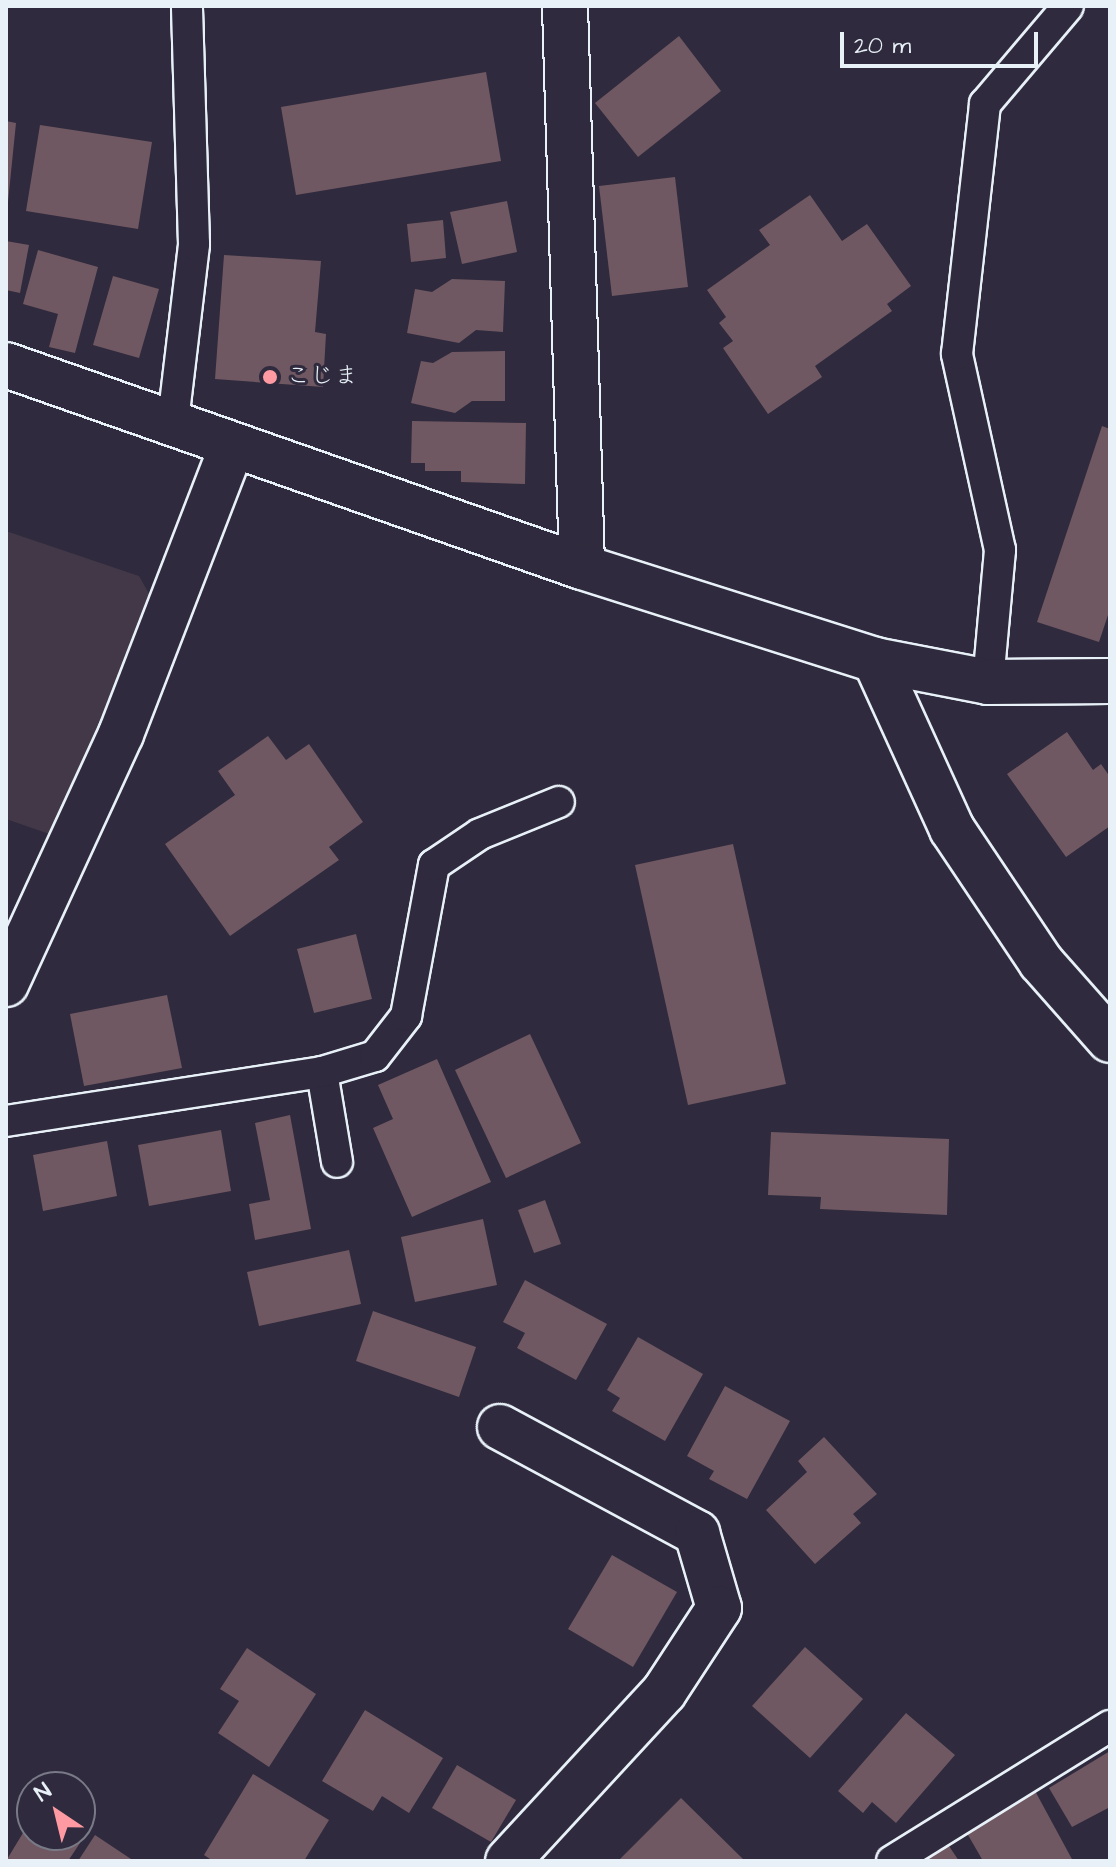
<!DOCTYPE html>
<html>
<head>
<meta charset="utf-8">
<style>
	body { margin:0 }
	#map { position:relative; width:1116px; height:1867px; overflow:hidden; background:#2f2a3d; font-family:"Architects Daughter","Klee One",sans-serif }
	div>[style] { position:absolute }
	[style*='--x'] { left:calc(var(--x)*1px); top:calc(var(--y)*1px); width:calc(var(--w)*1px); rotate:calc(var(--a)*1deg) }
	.built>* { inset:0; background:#423848 }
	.building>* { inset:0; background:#6f5862 }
	.roads { filter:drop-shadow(2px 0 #e8f1f8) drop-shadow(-2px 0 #e8f1f8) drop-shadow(0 2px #e8f1f8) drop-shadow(0 -2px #e8f1f8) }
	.service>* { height:30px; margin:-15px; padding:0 15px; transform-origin:15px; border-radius:15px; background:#2f2a3d }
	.minor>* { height:44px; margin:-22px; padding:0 22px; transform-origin:22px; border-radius:22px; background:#2f2a3d }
	.dots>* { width:22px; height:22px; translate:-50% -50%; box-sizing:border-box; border:4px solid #2f2a3d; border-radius:50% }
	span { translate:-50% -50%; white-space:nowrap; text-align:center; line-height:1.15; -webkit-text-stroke:6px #2f2a3d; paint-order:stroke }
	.poi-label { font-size:24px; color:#e8f1f8 }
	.left { translate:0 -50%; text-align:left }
	.frame { position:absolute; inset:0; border:8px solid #e8f1f8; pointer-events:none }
	.north { position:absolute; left:16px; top:1771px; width:80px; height:80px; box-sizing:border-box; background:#2f2a3d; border:2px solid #797a88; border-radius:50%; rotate:325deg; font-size:22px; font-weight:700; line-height:32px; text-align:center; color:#e8f1f8 }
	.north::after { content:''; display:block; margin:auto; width:28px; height:36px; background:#ff9aa2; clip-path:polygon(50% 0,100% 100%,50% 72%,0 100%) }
	.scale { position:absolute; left:840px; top:32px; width:198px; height:36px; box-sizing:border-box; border:4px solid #e8f1f8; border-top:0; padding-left:10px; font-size:24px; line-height:28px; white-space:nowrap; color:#e8f1f8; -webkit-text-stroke:6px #2f2a3d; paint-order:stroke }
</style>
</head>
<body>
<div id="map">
	<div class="built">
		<i style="clip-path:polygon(6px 531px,139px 576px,152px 599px,55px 836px,6px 819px)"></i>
	</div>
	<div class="building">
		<i style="clip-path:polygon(679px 36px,721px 91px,638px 157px,595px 103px)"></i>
		<i style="clip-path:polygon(486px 72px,501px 161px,296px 195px,281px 107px)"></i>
		<i style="clip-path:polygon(6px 121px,16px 123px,8px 202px,6px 202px)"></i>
		<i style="clip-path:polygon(40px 125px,152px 142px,138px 229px,26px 211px)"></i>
		<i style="clip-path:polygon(675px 177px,688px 287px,612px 296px,599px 186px)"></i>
		<i style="clip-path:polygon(810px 195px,842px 241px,867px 224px,911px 286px,887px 304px,892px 311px,815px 366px,822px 377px,768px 414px,723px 348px,733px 341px,719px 323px,726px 317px,707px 290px,770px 245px,759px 230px)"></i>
		<i style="clip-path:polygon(507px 201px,517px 252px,462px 264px,450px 212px)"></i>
		<i style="clip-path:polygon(443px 220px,446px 258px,411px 262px,407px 224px)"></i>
		<i style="clip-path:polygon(6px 241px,29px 245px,20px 293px,6px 290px)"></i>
		<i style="clip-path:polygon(38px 250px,98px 267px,75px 353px,49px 347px,58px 314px,23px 304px)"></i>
		<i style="clip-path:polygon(224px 255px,321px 261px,315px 332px,326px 334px,323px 387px,215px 379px)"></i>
		<i style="clip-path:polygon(113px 276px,159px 289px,139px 358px,93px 345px)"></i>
		<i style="clip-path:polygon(452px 279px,505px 281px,503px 332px,476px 330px,459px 343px,407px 333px,415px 289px,432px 292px)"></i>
		<i style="clip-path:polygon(505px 351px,505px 401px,472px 401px,455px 413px,411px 403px,421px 361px,433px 363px,452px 352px)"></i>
		<i style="clip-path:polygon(412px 421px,526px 423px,525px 484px,461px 482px,461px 471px,425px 471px,425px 463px,411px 463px)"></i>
		<i style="clip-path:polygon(1102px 426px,1110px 429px,1110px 609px,1099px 642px,1037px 622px)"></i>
		<i style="clip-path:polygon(1067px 732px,1093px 770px,1101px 764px,1110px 777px,1110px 826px,1066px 857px,1007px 774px)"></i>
		<i style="clip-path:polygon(268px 736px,286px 760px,309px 744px,363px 822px,329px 847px,339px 860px,230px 936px,165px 844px,235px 795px,218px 771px)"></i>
		<i style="clip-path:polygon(733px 844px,786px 1084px,688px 1105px,635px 865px)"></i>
		<i style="clip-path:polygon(356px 934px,372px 999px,314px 1013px,297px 949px)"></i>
		<i style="clip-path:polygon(167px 995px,182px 1068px,84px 1086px,70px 1014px)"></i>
		<i style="clip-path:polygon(530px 1034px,581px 1143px,506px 1178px,455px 1070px)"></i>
		<i style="clip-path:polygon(437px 1059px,491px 1182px,412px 1217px,373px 1128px,393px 1119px,378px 1085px)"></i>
		<i style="clip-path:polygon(290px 1115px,311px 1229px,255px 1240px,249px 1204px,270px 1200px,255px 1123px)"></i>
		<i style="clip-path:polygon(221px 1130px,231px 1191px,149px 1206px,138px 1145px)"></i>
		<i style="clip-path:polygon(771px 1132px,949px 1139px,947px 1215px,820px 1209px,821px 1197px,768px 1195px)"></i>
		<i style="clip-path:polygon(107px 1141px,117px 1196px,43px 1211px,33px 1155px)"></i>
		<i style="clip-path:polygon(545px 1200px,561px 1244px,534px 1253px,518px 1210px)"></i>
		<i style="clip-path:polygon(483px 1219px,497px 1285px,415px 1302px,401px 1237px)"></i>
		<i style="clip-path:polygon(349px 1250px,361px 1304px,259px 1326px,247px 1272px)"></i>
		<i style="clip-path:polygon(525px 1280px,607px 1324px,576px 1380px,517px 1348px,525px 1333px,503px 1322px)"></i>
		<i style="clip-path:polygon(373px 1311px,476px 1347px,459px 1397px,356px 1361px)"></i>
		<i style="clip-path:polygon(638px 1337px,703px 1374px,665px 1441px,612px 1411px,620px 1398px,607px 1390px)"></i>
		<i style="clip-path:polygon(725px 1386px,790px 1421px,747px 1499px,709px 1479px,714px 1471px,687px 1456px)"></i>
		<i style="clip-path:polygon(824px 1437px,877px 1494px,853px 1514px,861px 1523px,815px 1564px,766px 1510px,807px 1472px,798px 1461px)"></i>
		<i style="clip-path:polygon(612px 1555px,677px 1592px,633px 1667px,568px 1629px)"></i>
		<i style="clip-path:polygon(805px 1647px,863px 1699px,810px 1758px,752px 1706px)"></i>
		<i style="clip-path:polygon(247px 1648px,316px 1694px,269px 1767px,218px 1733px,239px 1701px,220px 1689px)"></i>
		<i style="clip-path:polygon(365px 1710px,443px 1758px,409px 1813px,382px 1796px,373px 1811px,322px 1781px)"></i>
		<i style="clip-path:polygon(906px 1713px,955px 1755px,896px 1823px,872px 1802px,863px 1813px,838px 1791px)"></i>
		<i style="clip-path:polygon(1110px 1751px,1110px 1807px,1072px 1827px,1049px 1788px)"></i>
		<i style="clip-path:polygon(457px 1765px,516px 1800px,491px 1842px,432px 1808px)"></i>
		<i style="clip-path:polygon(253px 1774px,329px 1820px,304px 1861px,213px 1861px,204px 1855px)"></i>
		<i style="clip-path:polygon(1034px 1789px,1073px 1861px,983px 1861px,964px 1828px)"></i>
		<i style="clip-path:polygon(681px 1798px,745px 1861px,618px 1861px)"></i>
		<i style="clip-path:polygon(32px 1818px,32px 1835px,68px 1835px,80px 1843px,68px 1861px,6px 1861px)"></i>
		<i style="clip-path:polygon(95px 1835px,134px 1861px,78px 1861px)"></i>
		<i style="clip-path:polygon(949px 1846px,959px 1861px,925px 1861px)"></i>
	</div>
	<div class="roads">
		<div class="service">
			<i style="--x:173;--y:421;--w:178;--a:-83.2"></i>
			<i style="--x:194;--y:244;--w:238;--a:-91.7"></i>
			<i style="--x:988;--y:682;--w:133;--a:-84.8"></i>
			<i style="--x:1000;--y:550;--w:201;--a:-102.4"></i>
			<i style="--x:957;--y:354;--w:252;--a:-83.6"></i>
			<i style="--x:985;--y:104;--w:128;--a:-49.7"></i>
			<i style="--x:322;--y:1072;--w:91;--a:80.5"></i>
			<i style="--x:6;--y:1121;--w:320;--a:-8.8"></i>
			<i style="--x:322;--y:1072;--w:55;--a:-16.8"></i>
			<i style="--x:375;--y:1056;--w:51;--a:-52.2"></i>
			<i style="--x:406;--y:1016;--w:154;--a:-79.5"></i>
			<i style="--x:434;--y:865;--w:55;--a:-34"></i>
			<i style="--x:480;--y:834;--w:85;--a:-22.1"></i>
			<i style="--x:892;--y:1861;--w:256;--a:-31.8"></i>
		</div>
		<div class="minor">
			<i style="--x:565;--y:6;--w:561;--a:88.26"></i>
			<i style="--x:6;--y:365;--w:610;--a:19.33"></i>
			<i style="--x:582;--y:567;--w:307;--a:17.6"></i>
			<i style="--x:875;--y:660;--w:115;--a:11"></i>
			<i style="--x:988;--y:682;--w:122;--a:-0.5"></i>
			<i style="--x:875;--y:660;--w:186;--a:65.5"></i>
			<i style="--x:952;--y:829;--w:160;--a:56.2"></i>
			<i style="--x:1041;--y:962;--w:104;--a:48.5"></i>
			<i style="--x:6;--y:984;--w:275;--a:-65.3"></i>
			<i style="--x:121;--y:734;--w:308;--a:-68.9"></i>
			<i style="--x:500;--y:1427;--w:224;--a:28.3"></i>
			<i style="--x:697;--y:1533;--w:78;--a:73.7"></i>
			<i style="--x:719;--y:1608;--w:100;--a:123.2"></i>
			<i style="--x:664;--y:1692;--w:230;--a:132.7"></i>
		</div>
	</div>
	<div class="dots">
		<i style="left:270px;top:377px;background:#ff9aa2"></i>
	</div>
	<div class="poi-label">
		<span class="left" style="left:286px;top:377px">こじま</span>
	</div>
	<div class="frame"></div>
	<div class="north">N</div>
	<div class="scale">20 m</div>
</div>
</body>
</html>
